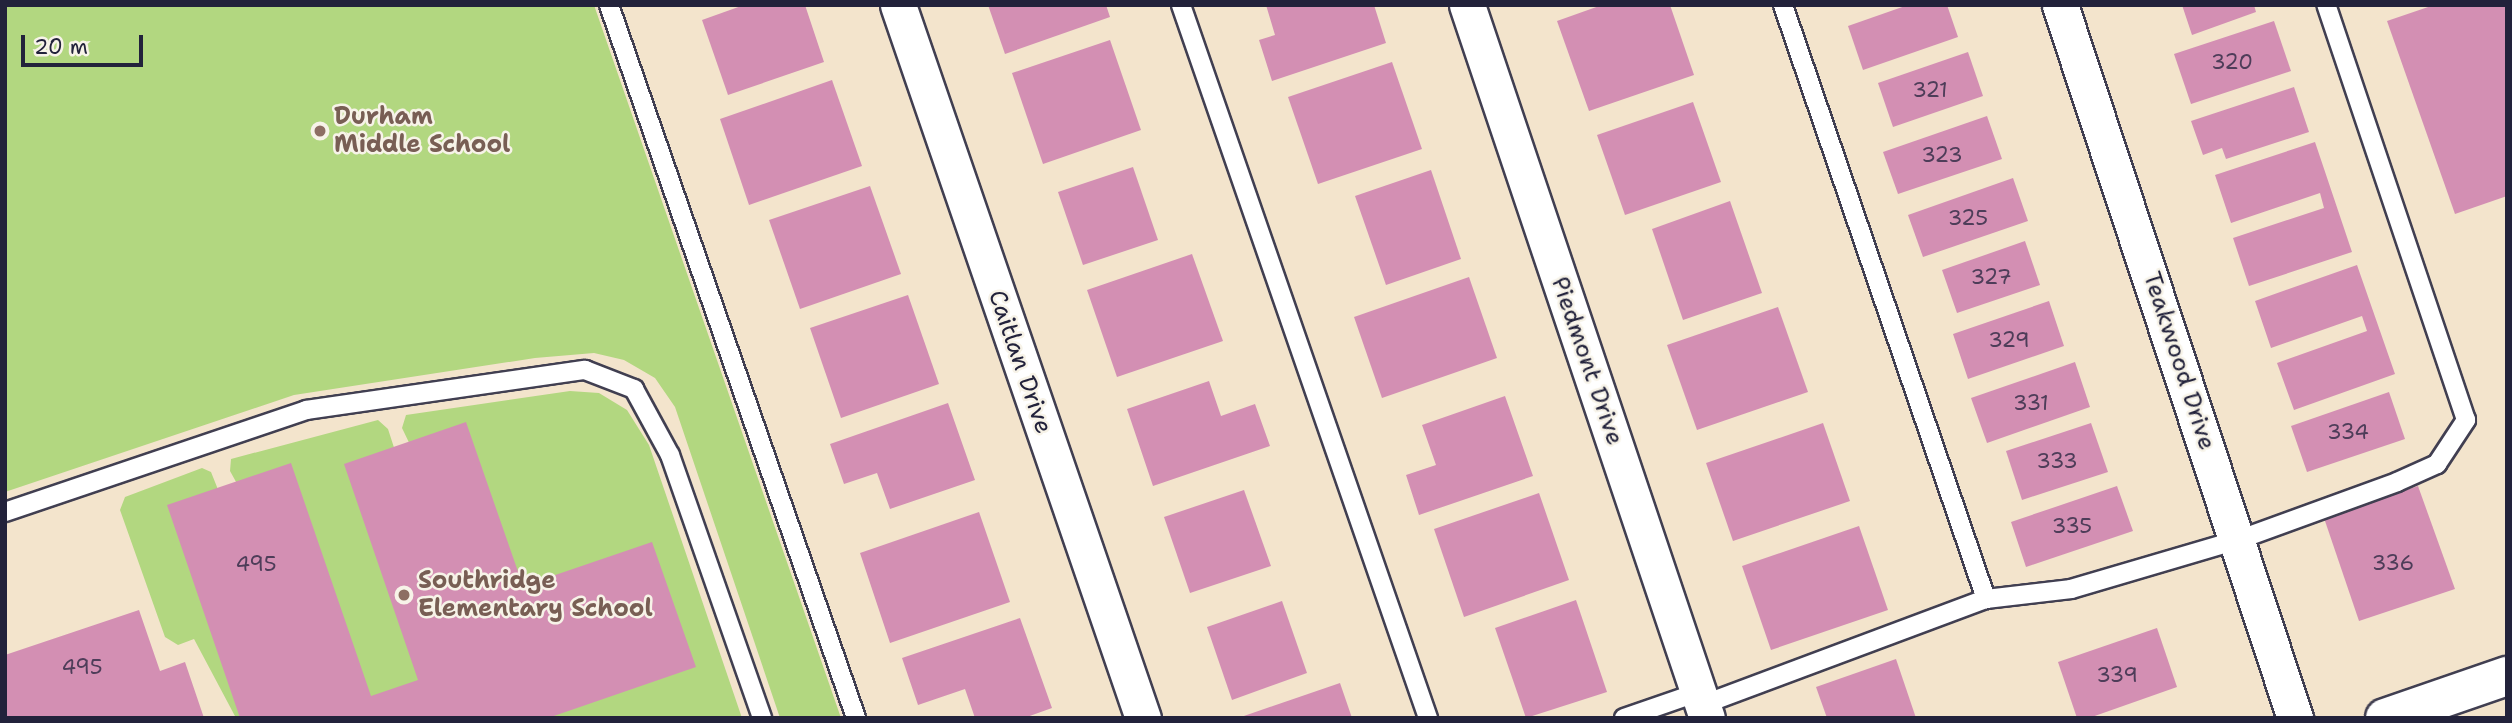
<!DOCTYPE html>
<html>
<head>
<meta charset="utf-8">
<style>
	body { margin:0 }
	#map { position:relative; width:2512px; height:723px; overflow:hidden; background:#f3e4cc; font-family:"Shantell Sans",sans-serif }
	div>[style] { position:absolute }
	[style*='--x'] { left:calc(var(--x)*1px); top:calc(var(--y)*1px); width:calc(var(--w)*1px); rotate:calc(var(--a)*1deg) }
	.green>* { inset:0; background:#b2d780 }
	.building>* { inset:0; background:#d38fb3 }
	.roads { filter:drop-shadow(2px 0 #413f51) drop-shadow(-2px 0 #413f51) drop-shadow(0 2px #413f51) drop-shadow(0 -2px #413f51) }
	.service>* { height:18px; margin:-9px; padding:0 9px; transform-origin:9px; border-radius:9px; background:#fff }
	.minor>* { height:35px; margin:-17.5px; padding:0 17.5px; transform-origin:17.5px; border-radius:17.5px; background:#fff }
	.tertiary>* { height:38px; margin:-19px; padding:0 19px; transform-origin:19px; border-radius:19px; background:#fff }
	.dots>* { width:19px; height:19px; translate:-50% -50%; box-sizing:border-box; border:4px solid #f7f3e8; border-radius:50% }
	span { translate:-50% -50%; white-space:nowrap; text-align:center; line-height:1.15; -webkit-text-stroke:5px #f7f3e8; paint-order:stroke }
	.number-label { font-size:21px; color:#4e3d59 }
	.number-label span { -webkit-text-stroke-width:0 }
	.education-label { font-size:24px; color:#785e54; font-weight:700 }
	.left { translate:0 -50%; text-align:left }
	.street-label { font-size:24px; color:#22223b }
	.frame { position:absolute; inset:0; border:7px solid #22223b; pointer-events:none }
	.scale { position:absolute; left:21px; top:35px; width:122px; height:32px; box-sizing:border-box; border:4px solid #22223b; border-top:0; padding-left:9px; font-size:21px; line-height:24px; white-space:nowrap; color:#22223b; -webkit-text-stroke:5px #f7f3e8; paint-order:stroke }
</style>
</head>
<body>
<div id="map">
	<div class="green">
		<i style="clip-path:polygon(5px 5px,594px 5px,841px 718px,780px 718px,675px 407px,655px 378px,624px 360px,594px 353px,535px 358px,294px 395px,5px 492px)"></i>
		<i style="clip-path:polygon(570px 391px,599px 393px,627px 410px,649px 445px,742px 718px,236px 718px,194px 639px,178px 645px,165px 637px,120px 510px,125px 497px,202px 468px,211px 472px,221px 497px,240px 489px,230px 471px,231px 459px,378px 420px,388px 429px,399px 463px,415px 455px,402px 428px,406px 415px)"></i>
	</div>
	<div class="building">
		<i style="clip-path:polygon(744px 5px,805px 5px,824px 62px,728px 95px,702px 20px)"></i>
		<i style="clip-path:polygon(988px 5px,1106px 5px,1110px 17px,1005px 54px)"></i>
		<i style="clip-path:polygon(1266px 5px,1374px 5px,1386px 43px,1272px 81px,1259px 40px,1275px 35px)"></i>
		<i style="clip-path:polygon(1602px 5px,1670px 5px,1694px 75px,1589px 111px,1557px 21px)"></i>
		<i style="clip-path:polygon(1908px 5px,1947px 5px,1958px 37px,1863px 70px,1848px 26px)"></i>
		<i style="clip-path:polygon(2182px 5px,2254px 5px,2256px 12px,2192px 35px)"></i>
		<i style="clip-path:polygon(2434px 5px,2507px 5px,2507px 196px,2455px 214px,2387px 21px)"></i>
		<i style="clip-path:polygon(2274px 21px,2291px 71px,2191px 104px,2174px 54px)"></i>
		<i style="clip-path:polygon(1110px 40px,1141px 130px,1043px 164px,1012px 73px)"></i>
		<i style="clip-path:polygon(1968px 52px,1983px 96px,1893px 127px,1878px 83px)"></i>
		<i style="clip-path:polygon(1392px 62px,1422px 149px,1318px 184px,1288px 97px)"></i>
		<i style="clip-path:polygon(832px 80px,862px 166px,749px 205px,720px 119px)"></i>
		<i style="clip-path:polygon(2294px 87px,2309px 132px,2226px 159px,2222px 148px,2203px 155px,2191px 121px)"></i>
		<i style="clip-path:polygon(1693px 102px,1721px 182px,1625px 215px,1597px 135px)"></i>
		<i style="clip-path:polygon(1987px 116px,2002px 159px,1898px 194px,1883px 152px)"></i>
		<i style="clip-path:polygon(2315px 142px,2352px 252px,2249px 286px,2233px 238px,2324px 208px,2320px 193px,2231px 223px,2215px 175px)"></i>
		<i style="clip-path:polygon(1133px 167px,1158px 240px,1083px 265px,1058px 192px)"></i>
		<i style="clip-path:polygon(1431px 170px,1461px 259px,1386px 285px,1355px 196px)"></i>
		<i style="clip-path:polygon(2013px 178px,2028px 221px,1923px 257px,1908px 215px)"></i>
		<i style="clip-path:polygon(870px 186px,901px 274px,800px 309px,769px 220px)"></i>
		<i style="clip-path:polygon(1730px 201px,1762px 293px,1683px 320px,1652px 229px)"></i>
		<i style="clip-path:polygon(2025px 241px,2040px 285px,1957px 313px,1942px 270px)"></i>
		<i style="clip-path:polygon(1192px 254px,1223px 341px,1117px 377px,1087px 290px)"></i>
		<i style="clip-path:polygon(2357px 265px,2395px 374px,2294px 410px,2277px 363px,2367px 331px,2362px 316px,2271px 348px,2255px 301px)"></i>
		<i style="clip-path:polygon(1469px 277px,1497px 358px,1382px 398px,1354px 317px)"></i>
		<i style="clip-path:polygon(908px 295px,939px 384px,841px 418px,810px 328px)"></i>
		<i style="clip-path:polygon(2049px 301px,2064px 346px,1968px 379px,1953px 334px)"></i>
		<i style="clip-path:polygon(1778px 307px,1808px 392px,1697px 430px,1667px 345px)"></i>
		<i style="clip-path:polygon(2075px 362px,2090px 407px,1987px 443px,1971px 398px)"></i>
		<i style="clip-path:polygon(1209px 381px,1221px 416px,1255px 404px,1270px 446px,1153px 486px,1127px 409px)"></i>
		<i style="clip-path:polygon(2389px 392px,2405px 439px,2307px 472px,2291px 426px)"></i>
		<i style="clip-path:polygon(1505px 396px,1533px 476px,1419px 515px,1406px 475px,1436px 465px,1422px 425px)"></i>
		<i style="clip-path:polygon(948px 403px,975px 480px,890px 509px,877px 473px,844px 484px,830px 444px)"></i>
		<i style="clip-path:polygon(466px 422px,523px 586px,652px 542px,696px 667px,548px 718px,240px 718px,167px 505px,291px 463px,371px 696px,418px 680px,344px 464px)"></i>
		<i style="clip-path:polygon(1823px 423px,1850px 501px,1733px 541px,1706px 463px)"></i>
		<i style="clip-path:polygon(2091px 423px,2108px 472px,2022px 500px,2006px 451px)"></i>
		<i style="clip-path:polygon(2117px 486px,2133px 531px,2026px 567px,2011px 522px)"></i>
		<i style="clip-path:polygon(2418px 486px,2455px 589px,2359px 621px,2324px 518px)"></i>
		<i style="clip-path:polygon(1244px 490px,1271px 566px,1190px 593px,1164px 517px)"></i>
		<i style="clip-path:polygon(1539px 493px,1569px 580px,1464px 617px,1434px 529px)"></i>
		<i style="clip-path:polygon(979px 512px,1010px 602px,890px 643px,860px 553px)"></i>
		<i style="clip-path:polygon(1859px 526px,1888px 610px,1771px 650px,1742px 566px)"></i>
		<i style="clip-path:polygon(1576px 600px,1607px 692px,1526px 718px,1495px 628px)"></i>
		<i style="clip-path:polygon(1282px 601px,1307px 673px,1232px 700px,1207px 627px)"></i>
		<i style="clip-path:polygon(139px 610px,160px 671px,185px 662px,204px 718px,5px 718px,5px 655px)"></i>
		<i style="clip-path:polygon(1020px 618px,1052px 708px,1024px 718px,975px 718px,965px 689px,918px 705px,902px 658px)"></i>
		<i style="clip-path:polygon(2157px 628px,2177px 687px,2089px 718px,2077px 718px,2058px 662px)"></i>
		<i style="clip-path:polygon(1896px 659px,1916px 718px,1827px 718px,1816px 687px)"></i>
		<i style="clip-path:polygon(1340px 683px,1352px 718px,1241px 718px,1241px 717px)"></i>
	</div>
	<div class="roads">
		<div class="service">
			<i style="--x:609;--y:5;--w:755;--a:70.89"></i>
			<i style="--x:1181;--y:5;--w:755;--a:70.89"></i>
			<i style="--x:1783;--y:5;--w:628;--a:71.13"></i>
			<i style="--x:5;--y:512;--w:318;--a:-18.7"></i>
			<i style="--x:306;--y:410;--w:282;--a:-8.2"></i>
			<i style="--x:585;--y:370;--w:53;--a:21.2"></i>
			<i style="--x:634;--y:389;--w:75;--a:61.4"></i>
			<i style="--x:670;--y:455;--w:279;--a:70.7"></i>
			<i style="--x:1702;--y:705;--w:303;--a:-20.5"></i>
			<i style="--x:1986;--y:599;--w:86;--a:-6.7"></i>
			<i style="--x:2071;--y:589;--w:174;--a:-16.4"></i>
			<i style="--x:2238;--y:540;--w:169;--a:-20"></i>
			<i style="--x:2397;--y:482;--w:44;--a:-24.2"></i>
			<i style="--x:2437;--y:464;--w:53;--a:-56.6"></i>
			<i style="--x:2466;--y:420;--w:438;--a:-108.6"></i>
			<i style="--x:1624;--y:718;--w:79;--a:-19.1"></i>
		</div>
		<div class="minor">
			<i style="--x:898;--y:5;--w:754;--a:71.04"></i>
			<i style="--x:1467;--y:5;--w:752;--a:71.4"></i>
			<i style="--x:2060;--y:5;--w:751;--a:71.76"></i>
		</div>
		<div class="tertiary">
			<i style="--x:2385;--y:718;--w:129;--a:-19"></i>
		</div>
	</div>
	<div class="dots">
		<i style="left:320px;top:131px;background:#8d6e63"></i>
		<i style="left:404px;top:595px;background:#8d6e63"></i>
	</div>
	<div class="number-label">
		<span style="left:2232px;top:62px">320</span>
		<span style="left:1930px;top:90px">321</span>
		<span style="left:1942px;top:155px">323</span>
		<span style="left:1968px;top:218px">325</span>
		<span style="left:1991px;top:277px">327</span>
		<span style="left:2009px;top:340px">329</span>
		<span style="left:2031px;top:403px">331</span>
		<span style="left:2348px;top:432px">334</span>
		<span style="left:2057px;top:461px">333</span>
		<span style="left:2072px;top:526px">335</span>
		<span style="left:2393px;top:563px">336</span>
		<span style="left:256px;top:564px">495</span>
		<span style="left:82px;top:667px">495</span>
		<span style="left:2117px;top:675px">339</span>
	</div>
	<div class="education-label">
		<span class="left" style="left:334px;top:131px">Durham<br>Middle School</span>
		<span class="left" style="left:418px;top:595px">Southridge<br>Elementary School</span>
	</div>
	<div class="street-label">
		<span style="left:1587px;top:361px;rotate:71deg">Piedmont Drive</span>
		<span style="left:2179px;top:361px;rotate:72deg">Teakwood Drive</span>
		<span style="left:1020px;top:362px;rotate:71deg">Caitlan Drive</span>
	</div>
	<div class="frame"></div>
	<div class="scale">20 m</div>
</div>
</body>
</html>
